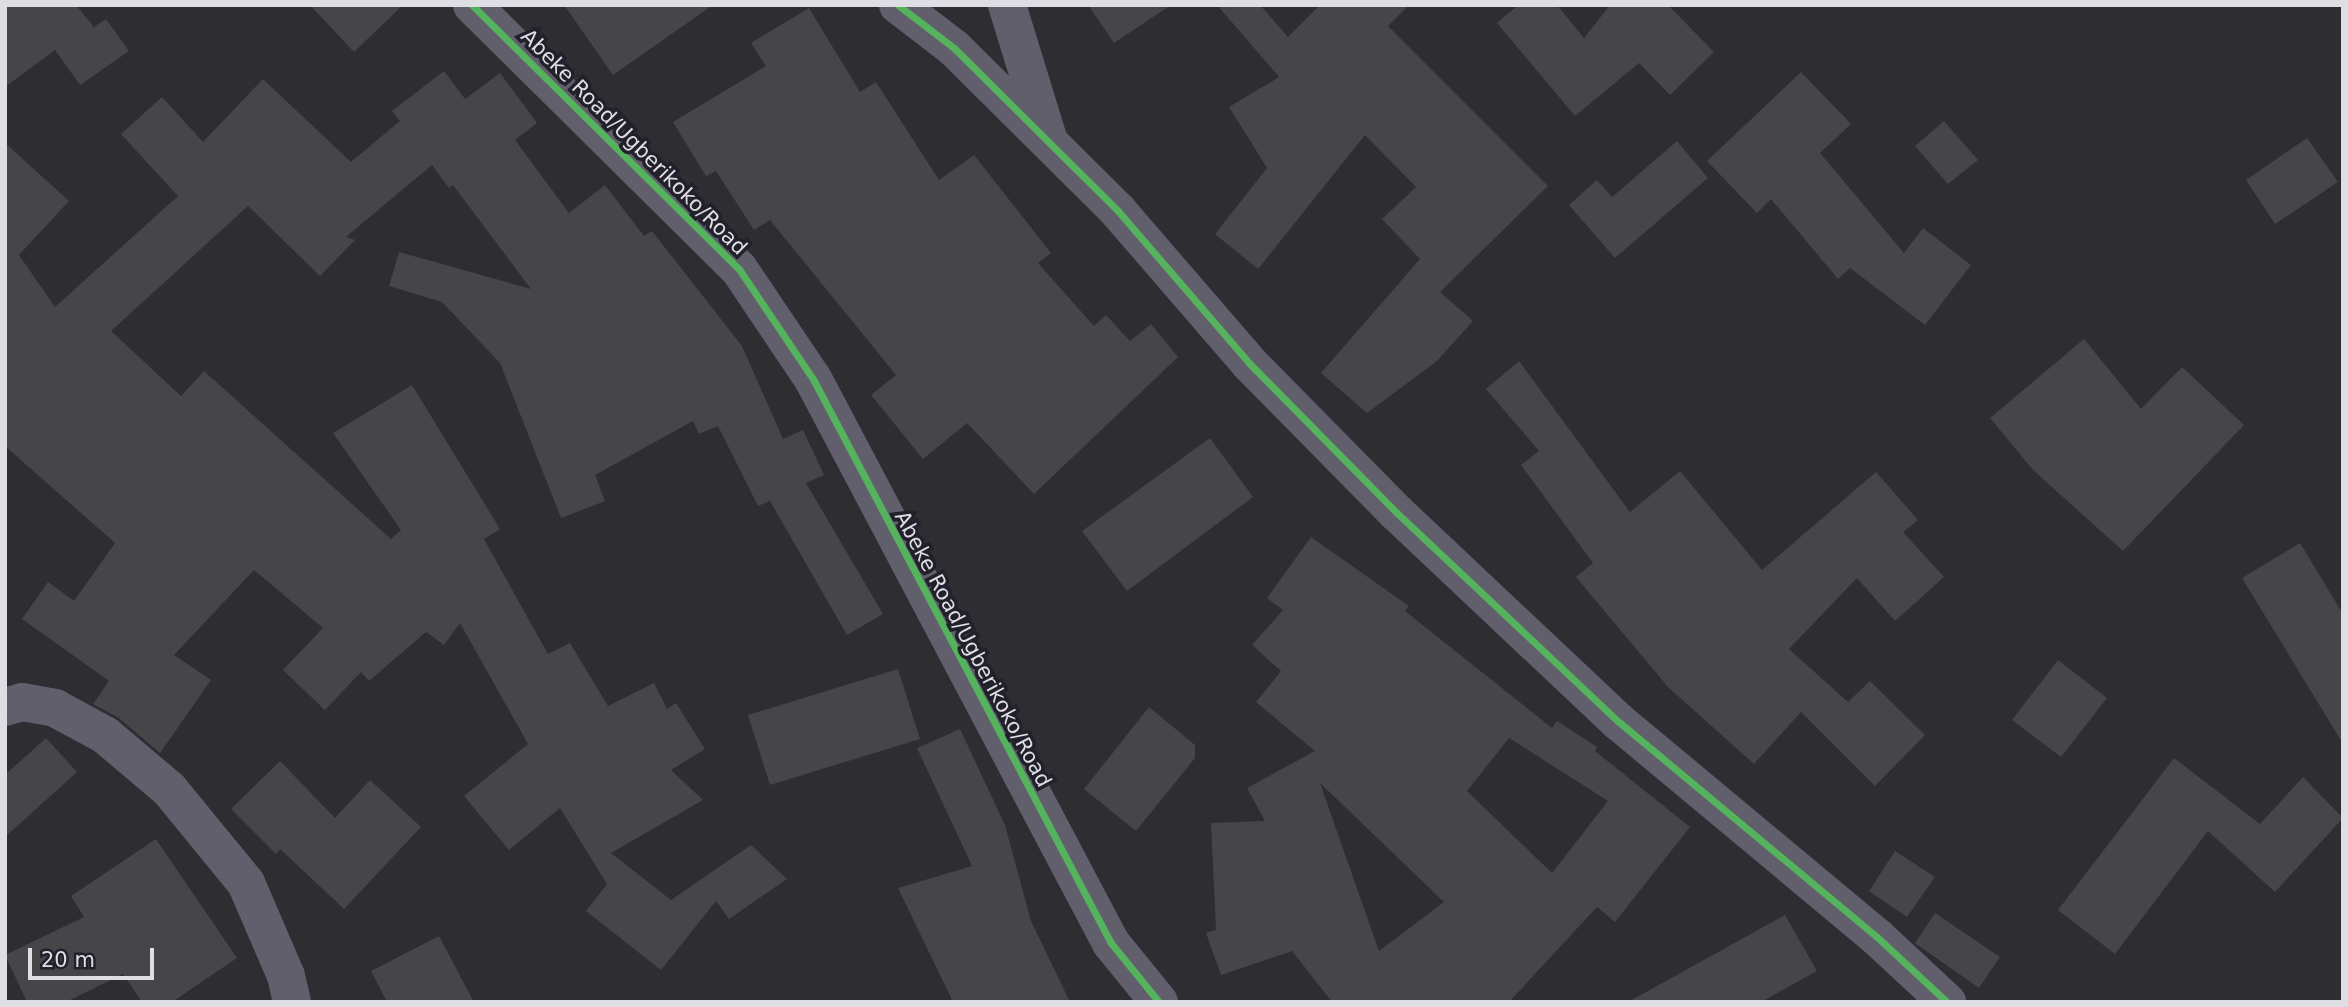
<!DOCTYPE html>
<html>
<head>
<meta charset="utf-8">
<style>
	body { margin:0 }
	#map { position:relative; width:2348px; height:1007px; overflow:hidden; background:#2d2d32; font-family:"DejaVu Sans",sans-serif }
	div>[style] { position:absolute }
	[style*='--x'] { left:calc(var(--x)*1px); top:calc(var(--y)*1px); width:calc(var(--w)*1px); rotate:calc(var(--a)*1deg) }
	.building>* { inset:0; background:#464649 }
	.minor>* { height:38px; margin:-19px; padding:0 19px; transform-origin:19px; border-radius:19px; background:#615f6b }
	.tertiary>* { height:38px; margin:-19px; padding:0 19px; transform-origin:19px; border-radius:19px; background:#615f6b }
	.cycleway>* { height:7px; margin:-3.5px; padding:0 3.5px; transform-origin:3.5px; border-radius:3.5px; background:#56b35d }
	span { translate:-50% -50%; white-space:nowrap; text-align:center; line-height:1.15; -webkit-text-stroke:7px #22212b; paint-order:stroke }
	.street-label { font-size:21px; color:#dfdee5 }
	.frame { position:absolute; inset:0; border:7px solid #dfdee5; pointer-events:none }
	.scale { position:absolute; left:28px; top:948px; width:126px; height:32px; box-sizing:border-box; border:4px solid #dfdee5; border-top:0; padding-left:9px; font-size:21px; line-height:24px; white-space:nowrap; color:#dfdee5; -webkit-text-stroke:5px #22212b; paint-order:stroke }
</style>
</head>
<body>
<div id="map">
	<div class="building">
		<i style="clip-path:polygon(5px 5px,76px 5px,94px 27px,106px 19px,129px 51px,80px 85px,55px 50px,5px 87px)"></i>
		<i style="clip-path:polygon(310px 5px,403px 5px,354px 52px)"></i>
		<i style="clip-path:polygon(564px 5px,713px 5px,613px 75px)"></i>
		<i style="clip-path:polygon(1088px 5px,1171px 5px,1114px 43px)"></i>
		<i style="clip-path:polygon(1217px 5px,1260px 5px,1288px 37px,1320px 5px,1409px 5px,1388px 26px,1548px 186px,1440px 292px,1473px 321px,1437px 361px,1367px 413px,1321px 373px,1420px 259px,1382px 219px,1416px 187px,1365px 135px,1258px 269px,1215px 234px,1267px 168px,1229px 107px,1279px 77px)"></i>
		<i style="clip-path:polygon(1518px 5px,1557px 5px,1584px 38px,1610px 5px,1668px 5px,1714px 52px,1670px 95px,1639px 63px,1575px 116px,1497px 23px)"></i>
		<i style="clip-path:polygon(809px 8px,860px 92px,876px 82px,939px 180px,974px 155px,1051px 253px,1038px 263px,1094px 326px,1106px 315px,1130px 341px,1151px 324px,1178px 357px,1034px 494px,967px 423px,923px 459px,871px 395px,896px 375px,770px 220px,754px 230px,716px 171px,706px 176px,673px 122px,766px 66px,751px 43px)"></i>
		<i style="clip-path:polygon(444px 71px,465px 99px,500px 73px,537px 123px,515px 140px,569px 213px,605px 185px,644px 236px,652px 231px,742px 346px,783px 439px,803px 430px,824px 475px,806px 483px,883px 614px,847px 635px,770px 501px,758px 506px,718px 426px,699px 434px,693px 421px,595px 475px,605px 501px,561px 518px,500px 363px,442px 302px,389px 286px,399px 252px,531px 289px,453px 185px,449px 188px,432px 165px,346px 237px,355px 240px,320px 276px,248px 206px,111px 331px,181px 396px,204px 371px,391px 539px,401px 530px,333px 433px,412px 385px,500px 529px,484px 539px,548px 654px,570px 643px,608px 706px,654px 683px,667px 709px,676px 703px,705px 749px,671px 770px,703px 800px,611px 853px,671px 900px,751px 845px,787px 879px,729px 919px,716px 901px,661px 970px,586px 911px,607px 884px,560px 808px,509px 850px,464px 796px,528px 744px,460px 623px,444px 645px,426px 632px,369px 681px,361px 672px,325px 710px,283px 670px,323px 628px,254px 570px,174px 655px,211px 680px,160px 753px,119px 718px,93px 704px,109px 681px,22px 619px,48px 582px,74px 601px,115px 543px,5px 446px,5px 143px,69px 201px,19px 255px,55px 307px,178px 196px,121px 134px,162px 97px,203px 142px,263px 79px,351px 162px,400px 121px,392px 111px)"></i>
		<i style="clip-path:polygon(1801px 72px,1851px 124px,1820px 153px,1904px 253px,1923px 228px,1971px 265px,1925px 325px,1850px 268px,1838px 279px,1771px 199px,1757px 213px,1707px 161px)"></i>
		<i style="clip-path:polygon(1944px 121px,1978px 160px,1948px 184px,1915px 146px)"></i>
		<i style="clip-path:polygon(2307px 138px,2338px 182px,2275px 224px,2246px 180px)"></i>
		<i style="clip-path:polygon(1677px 141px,1708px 178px,1615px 258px,1569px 205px,1597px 180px,1612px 197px)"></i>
		<i style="clip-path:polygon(2084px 339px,2141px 409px,2182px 367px,2244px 425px,2123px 551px,2033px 470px,1990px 418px)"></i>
		<i style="clip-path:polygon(1519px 361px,1630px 512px,1680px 471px,1762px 570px,1876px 472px,1918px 520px,1903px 532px,1944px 577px,1895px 621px,1857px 578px,1789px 649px,1848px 702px,1870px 681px,1925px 735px,1875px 786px,1801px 712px,1754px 764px,1668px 687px,1576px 577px,1593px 563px,1521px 465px,1539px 451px,1486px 389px)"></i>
		<i style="clip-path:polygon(1210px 438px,1253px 497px,1127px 591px,1082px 531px)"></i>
		<i style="clip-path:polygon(evenodd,1311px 537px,1409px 606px,1405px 611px,1552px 728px,1557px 721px,1597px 747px,1595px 751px,1690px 827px,1615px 922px,1597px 907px,1509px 1002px,1332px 1002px,1292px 951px,1221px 975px,1206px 933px,1216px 930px,1211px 823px,1265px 821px,1247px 788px,1315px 751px,1256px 702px,1281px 671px,1252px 645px,1283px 610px,1267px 598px,1311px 537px,1509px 738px,1608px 801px,1552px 873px,1467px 791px,1509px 738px,1311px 537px,1320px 783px,1444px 902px,1379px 951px,1320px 783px)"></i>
		<i style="clip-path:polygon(2300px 543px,2343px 614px,2343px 744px,2242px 578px)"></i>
		<i style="clip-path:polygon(2058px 660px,2107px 698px,2061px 757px,2012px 720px)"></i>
		<i style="clip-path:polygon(898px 669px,920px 739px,770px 785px,748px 715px)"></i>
		<i style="clip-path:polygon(1149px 707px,1195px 745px,1195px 758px,1136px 831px,1084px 789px)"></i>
		<i style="clip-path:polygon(960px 729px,1005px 825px,1031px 921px,1070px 1002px,953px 1002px,898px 888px,972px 866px,917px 748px)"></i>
		<i style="clip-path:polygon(46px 738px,77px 772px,5px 837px,5px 775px)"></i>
		<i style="clip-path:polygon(2174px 758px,2260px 824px,2303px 777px,2343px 818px,2275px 892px,2208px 831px,2115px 954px,2058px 910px)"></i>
		<i style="clip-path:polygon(280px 761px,335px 818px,370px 780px,421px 827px,344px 909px,280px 849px,276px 854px,231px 809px)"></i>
		<i style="clip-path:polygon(156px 839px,237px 958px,172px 1002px,142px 1002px,123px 974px,66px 1002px,27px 1002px,5px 955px,84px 917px,71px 896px)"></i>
		<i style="clip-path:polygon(1895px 851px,1935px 877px,1907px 917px,1869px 891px)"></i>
		<i style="clip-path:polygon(1935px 913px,2000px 957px,1979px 988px,1915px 943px)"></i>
		<i style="clip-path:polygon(1785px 915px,1817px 971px,1761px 1002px,1628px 1002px)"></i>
		<i style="clip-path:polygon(439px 936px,474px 1002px,387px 1002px,371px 971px)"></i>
	</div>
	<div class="minor">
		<i style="--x:898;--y:5;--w:71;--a:37.5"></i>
		<i style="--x:954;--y:48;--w:231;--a:44.8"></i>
		<i style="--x:1118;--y:211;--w:202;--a:49.2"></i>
		<i style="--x:1250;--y:364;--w:209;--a:45.4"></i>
		<i style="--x:1397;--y:513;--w:305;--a:43.3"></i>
		<i style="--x:1619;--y:722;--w:336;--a:39.8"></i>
		<i style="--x:1877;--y:937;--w:96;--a:42.9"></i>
		<i style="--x:1007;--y:5;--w:139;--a:72.9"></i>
		<i style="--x:5;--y:707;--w:18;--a:-16"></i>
		<i style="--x:22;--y:702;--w:34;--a:10"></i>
		<i style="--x:55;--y:708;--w:57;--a:28.4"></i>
		<i style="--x:105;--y:735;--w:84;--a:40.2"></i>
		<i style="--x:169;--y:789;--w:122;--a:50.7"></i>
		<i style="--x:246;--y:883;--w:101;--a:66.7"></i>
		<i style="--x:286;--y:976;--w:27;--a:77"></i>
	</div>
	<div class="tertiary">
		<i style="--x:472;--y:5;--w:375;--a:44.7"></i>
		<i style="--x:739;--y:269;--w:133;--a:56.1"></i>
		<i style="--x:813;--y:379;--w:638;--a:62.15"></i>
		<i style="--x:1111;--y:943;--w:76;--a:50.9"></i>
	</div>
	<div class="cycleway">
		<i style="--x:472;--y:5;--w:375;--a:44.7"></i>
		<i style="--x:739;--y:269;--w:133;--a:56.1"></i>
		<i style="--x:813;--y:379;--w:638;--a:62.15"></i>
		<i style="--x:1111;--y:943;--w:76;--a:50.9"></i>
		<i style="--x:898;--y:5;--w:71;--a:37.5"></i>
		<i style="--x:954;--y:48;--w:231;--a:44.8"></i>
		<i style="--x:1118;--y:211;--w:202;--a:49.2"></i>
		<i style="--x:1250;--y:364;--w:209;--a:45.4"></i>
		<i style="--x:1397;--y:513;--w:305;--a:43.3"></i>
		<i style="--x:1619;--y:722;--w:336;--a:39.8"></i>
		<i style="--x:1877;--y:937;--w:96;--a:42.9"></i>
	</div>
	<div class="street-label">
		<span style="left:634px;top:142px;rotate:45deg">Abeke Road/Ugberikoko/Road</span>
		<span style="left:973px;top:649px;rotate:62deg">Abeke Road/Ugberikoko/Road</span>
	</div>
	<div class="frame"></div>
	<div class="scale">20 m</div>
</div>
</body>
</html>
